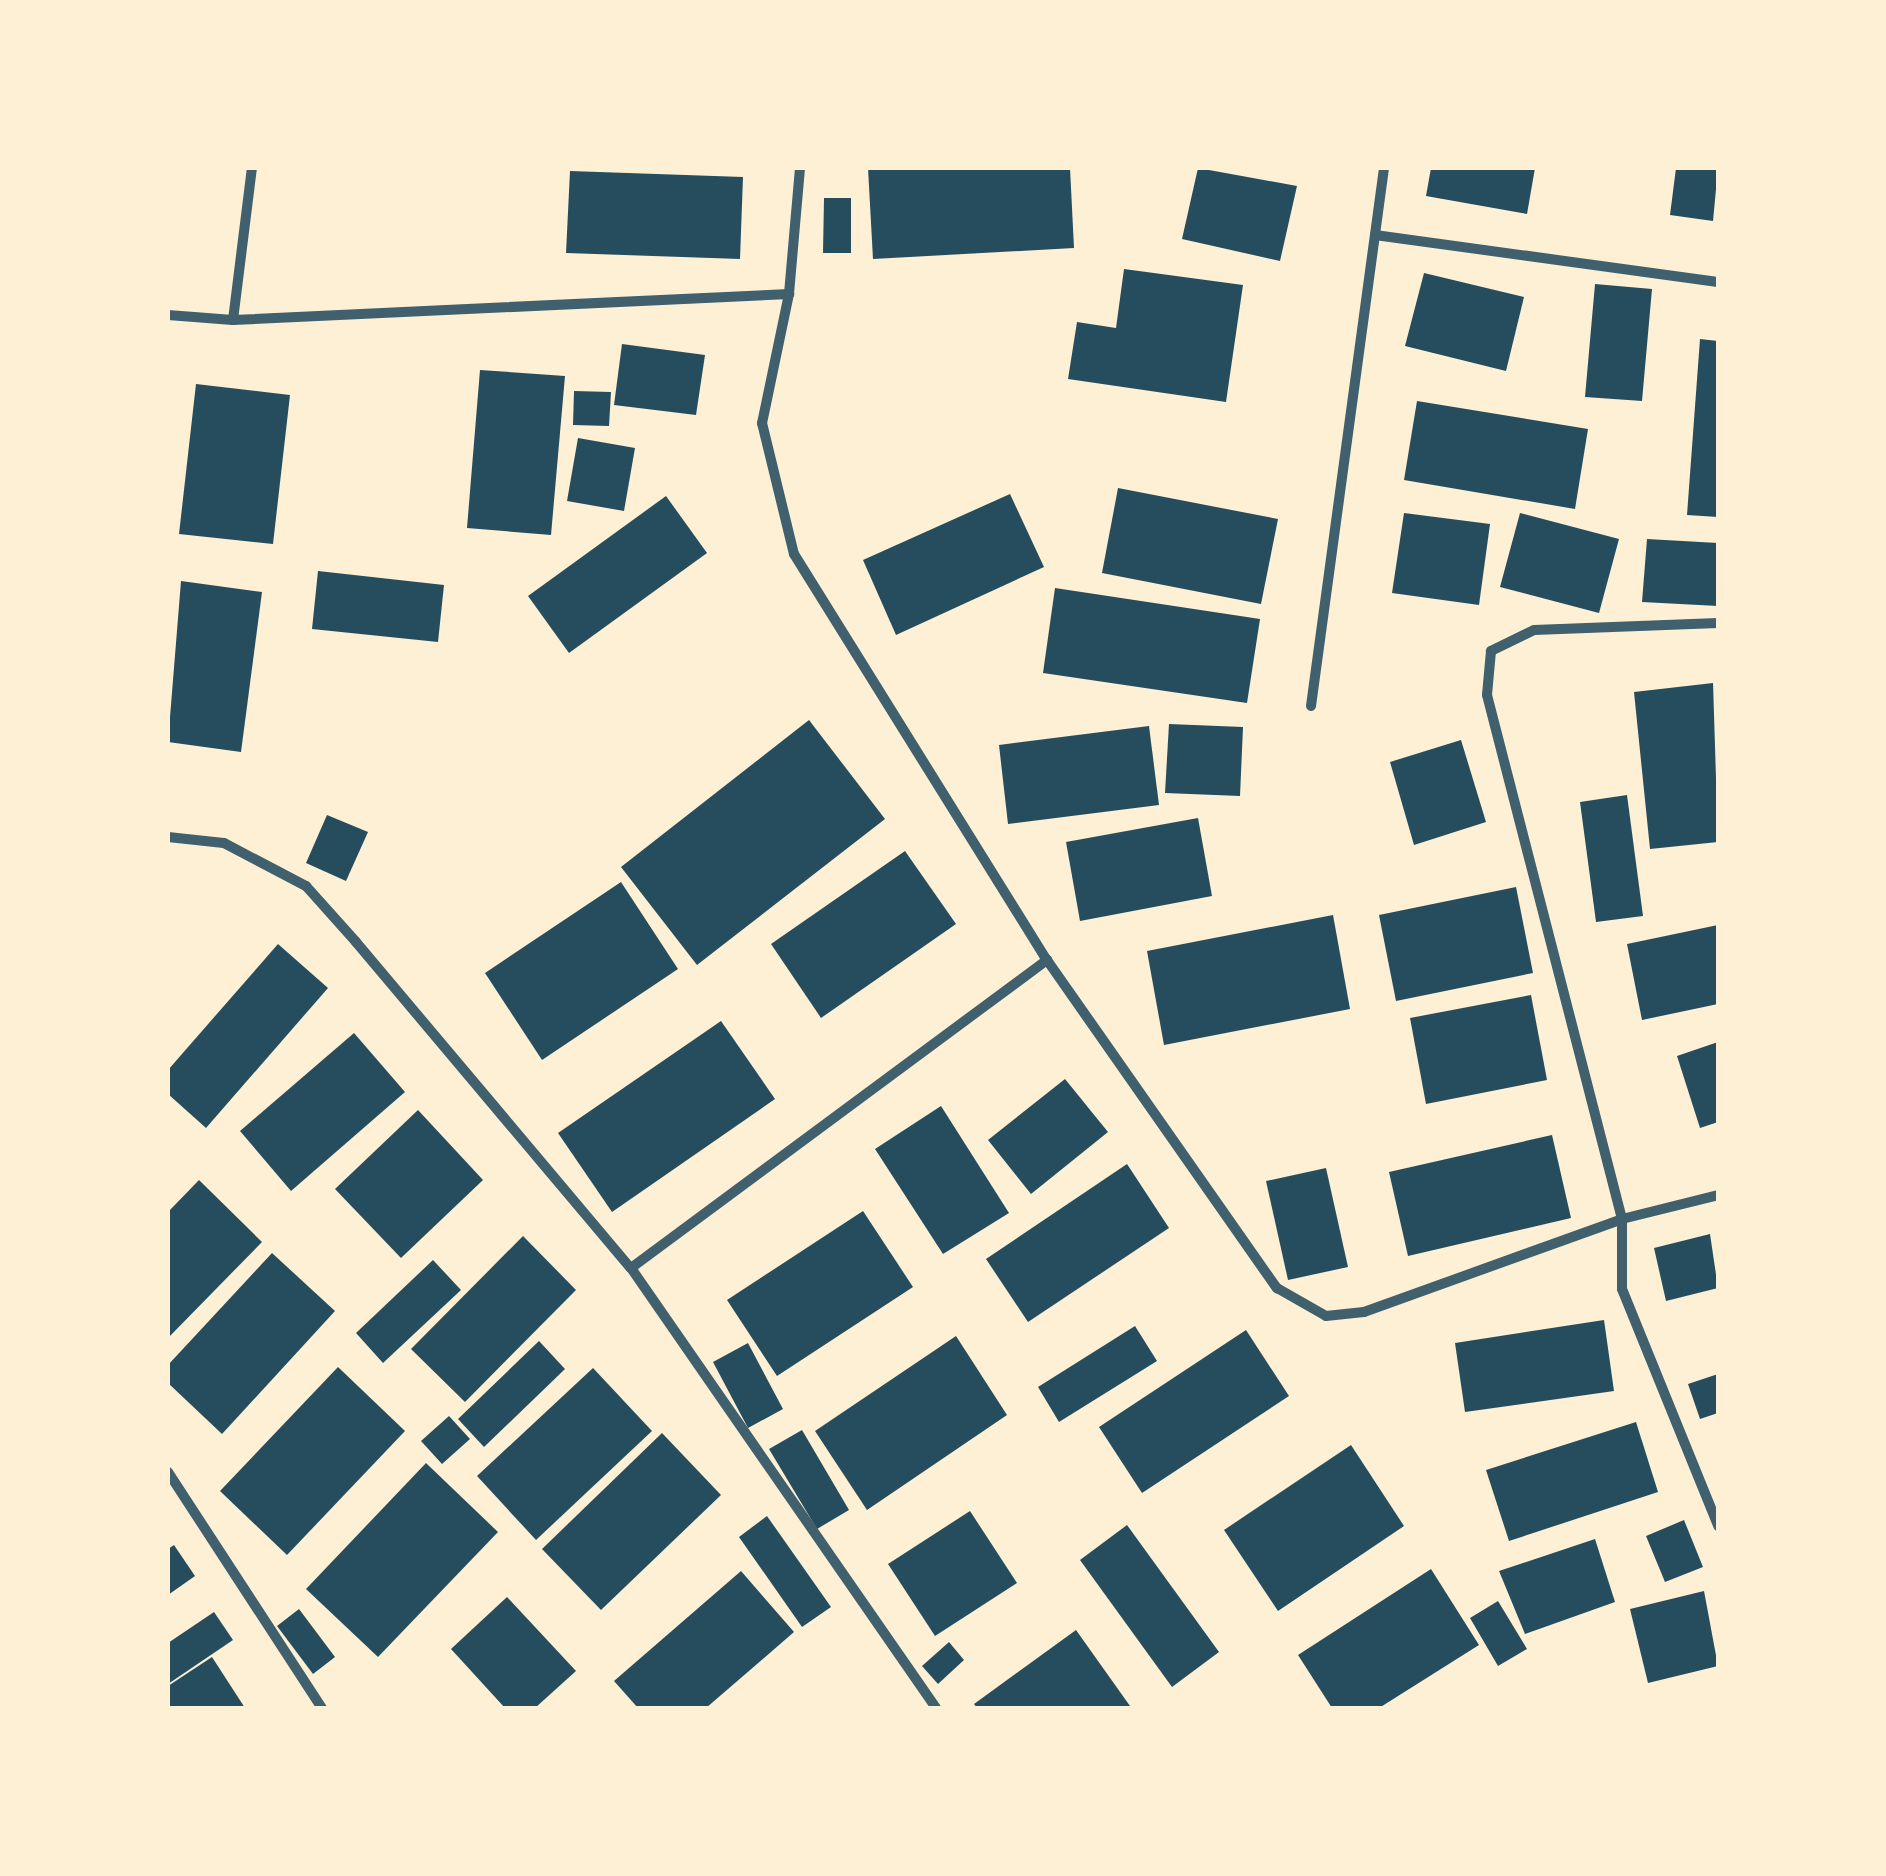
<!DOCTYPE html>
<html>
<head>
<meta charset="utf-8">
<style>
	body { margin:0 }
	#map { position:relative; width:1886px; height:1876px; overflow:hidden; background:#fdf0d5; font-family:"Asap Condensed",sans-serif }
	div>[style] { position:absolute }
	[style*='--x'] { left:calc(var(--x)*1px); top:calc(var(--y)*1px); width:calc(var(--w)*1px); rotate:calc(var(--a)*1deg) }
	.building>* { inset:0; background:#264d5e }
	.minor>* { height:10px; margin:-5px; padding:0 5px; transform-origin:5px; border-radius:5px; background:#3f606c }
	span { translate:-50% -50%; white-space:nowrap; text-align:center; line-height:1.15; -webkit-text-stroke:9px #fdf0d5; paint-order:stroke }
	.frame { position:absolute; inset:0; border:170px solid #fdf0d5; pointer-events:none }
</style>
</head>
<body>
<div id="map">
	<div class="building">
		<i style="clip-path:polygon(868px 168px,1070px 168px,1074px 248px,873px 259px)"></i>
		<i style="clip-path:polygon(1198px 168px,1297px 186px,1280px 261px,1182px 239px)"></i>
		<i style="clip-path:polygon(1431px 168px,1535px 168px,1527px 214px,1426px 196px)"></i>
		<i style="clip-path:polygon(1676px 168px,1718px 168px,1713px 221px,1670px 215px)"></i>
		<i style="clip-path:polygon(570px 171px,743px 177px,740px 259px,566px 253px)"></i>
		<i style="clip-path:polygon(824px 198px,851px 198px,851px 253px,823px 253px)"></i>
		<i style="clip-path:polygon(1124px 269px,1243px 285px,1226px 402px,1068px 379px,1077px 322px,1116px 328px)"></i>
		<i style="clip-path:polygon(1424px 273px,1524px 297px,1506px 371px,1405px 346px)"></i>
		<i style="clip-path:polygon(1595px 284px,1652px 289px,1642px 401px,1585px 397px)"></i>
		<i style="clip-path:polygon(1700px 339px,1718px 341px,1718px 517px,1687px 515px)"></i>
		<i style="clip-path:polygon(622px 344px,705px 355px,696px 415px,614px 405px)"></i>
		<i style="clip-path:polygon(480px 370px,565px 376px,551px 535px,467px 528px)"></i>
		<i style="clip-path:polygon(196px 384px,290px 395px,273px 544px,179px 534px)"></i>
		<i style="clip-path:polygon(574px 391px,611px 392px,609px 426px,573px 425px)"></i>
		<i style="clip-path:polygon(1417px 401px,1588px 429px,1575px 509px,1404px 480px)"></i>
		<i style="clip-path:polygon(578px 438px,635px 448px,624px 511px,567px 501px)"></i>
		<i style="clip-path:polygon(1118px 488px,1278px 519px,1261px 604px,1102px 573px)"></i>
		<i style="clip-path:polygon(1010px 494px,1044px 567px,896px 635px,863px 560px)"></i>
		<i style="clip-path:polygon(666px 496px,707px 553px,569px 653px,528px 596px)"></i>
		<i style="clip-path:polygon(1404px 513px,1490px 524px,1479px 605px,1392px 593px)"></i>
		<i style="clip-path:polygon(1520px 513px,1619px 539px,1599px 613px,1500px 587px)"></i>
		<i style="clip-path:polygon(1647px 539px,1718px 543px,1718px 606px,1642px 602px)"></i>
		<i style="clip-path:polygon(318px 571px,444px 585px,438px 642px,312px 629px)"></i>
		<i style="clip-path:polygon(181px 581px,262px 592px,241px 752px,168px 742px)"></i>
		<i style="clip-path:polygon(1055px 588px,1260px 619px,1247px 703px,1043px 673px)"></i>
		<i style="clip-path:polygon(1713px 683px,1718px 842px,1650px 849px,1634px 692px)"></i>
		<i style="clip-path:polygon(809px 720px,885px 819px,697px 965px,621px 867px)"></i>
		<i style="clip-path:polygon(1169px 724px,1243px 727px,1240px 796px,1165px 793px)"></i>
		<i style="clip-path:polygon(1149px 726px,1159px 805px,1008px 824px,999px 745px)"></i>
		<i style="clip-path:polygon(1461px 740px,1486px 822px,1414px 845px,1390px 762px)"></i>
		<i style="clip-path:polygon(1627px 795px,1643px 916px,1596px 922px,1580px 802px)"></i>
		<i style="clip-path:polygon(327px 815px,368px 832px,346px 881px,306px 863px)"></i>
		<i style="clip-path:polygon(1198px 818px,1212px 896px,1080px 921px,1066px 842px)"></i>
		<i style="clip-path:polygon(905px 851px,956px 924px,821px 1018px,771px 944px)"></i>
		<i style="clip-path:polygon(621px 882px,678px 969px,542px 1060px,485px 973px)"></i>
		<i style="clip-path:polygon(1516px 887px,1533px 973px,1396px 1001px,1379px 915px)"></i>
		<i style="clip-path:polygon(1333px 915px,1350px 1009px,1164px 1045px,1147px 951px)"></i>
		<i style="clip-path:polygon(1718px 925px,1718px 1004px,1642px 1020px,1627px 944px)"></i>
		<i style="clip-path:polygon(278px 944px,328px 988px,206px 1128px,168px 1094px,168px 1070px)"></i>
		<i style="clip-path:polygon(1531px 995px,1547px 1080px,1426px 1104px,1410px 1018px)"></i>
		<i style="clip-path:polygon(721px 1021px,775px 1099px,612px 1212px,558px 1133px)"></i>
		<i style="clip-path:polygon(354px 1033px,405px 1092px,291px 1191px,240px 1131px)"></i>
		<i style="clip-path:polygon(1718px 1042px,1718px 1122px,1700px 1128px,1677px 1056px)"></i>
		<i style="clip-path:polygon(1065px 1079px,1108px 1132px,1031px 1194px,988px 1140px)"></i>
		<i style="clip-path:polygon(941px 1106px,1009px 1213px,943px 1254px,875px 1149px)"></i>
		<i style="clip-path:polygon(418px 1110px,483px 1180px,401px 1258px,335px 1189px)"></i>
		<i style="clip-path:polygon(1552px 1135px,1571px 1218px,1408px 1256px,1389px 1172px)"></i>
		<i style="clip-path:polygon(1127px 1164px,1169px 1228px,1028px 1322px,986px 1259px)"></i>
		<i style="clip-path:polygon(1326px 1168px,1348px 1267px,1288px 1280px,1266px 1181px)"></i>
		<i style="clip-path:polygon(199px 1180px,262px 1242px,168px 1338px,168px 1212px)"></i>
		<i style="clip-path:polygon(863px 1211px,913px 1287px,777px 1376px,727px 1300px)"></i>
		<i style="clip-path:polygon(1710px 1234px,1718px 1288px,1666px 1301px,1654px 1248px)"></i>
		<i style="clip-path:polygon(523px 1236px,576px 1290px,465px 1402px,411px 1349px)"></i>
		<i style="clip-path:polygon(272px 1253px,335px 1311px,222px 1434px,168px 1383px,168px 1365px)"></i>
		<i style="clip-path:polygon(433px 1260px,461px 1290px,383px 1363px,356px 1333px)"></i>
		<i style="clip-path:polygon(1604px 1320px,1614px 1391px,1465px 1412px,1455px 1343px)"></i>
		<i style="clip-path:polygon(1135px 1326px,1157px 1361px,1059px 1422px,1038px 1387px)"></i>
		<i style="clip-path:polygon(1246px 1330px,1289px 1396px,1142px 1493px,1099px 1427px)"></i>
		<i style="clip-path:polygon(956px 1336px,1007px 1415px,867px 1510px,815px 1431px)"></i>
		<i style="clip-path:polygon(539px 1341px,565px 1369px,484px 1447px,458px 1419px)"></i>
		<i style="clip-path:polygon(748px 1343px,783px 1409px,748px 1428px,713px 1362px)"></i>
		<i style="clip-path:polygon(338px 1367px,405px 1431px,287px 1555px,220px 1491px)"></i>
		<i style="clip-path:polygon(593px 1368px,652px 1431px,536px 1540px,477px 1476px)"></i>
		<i style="clip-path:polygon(1718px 1374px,1718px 1413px,1700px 1419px,1688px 1384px)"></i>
		<i style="clip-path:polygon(449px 1416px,470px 1439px,442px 1464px,421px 1441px)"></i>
		<i style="clip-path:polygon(1636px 1422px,1658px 1492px,1509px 1541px,1486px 1470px)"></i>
		<i style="clip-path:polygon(802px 1430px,849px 1510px,817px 1529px,769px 1449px)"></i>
		<i style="clip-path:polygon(662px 1433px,721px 1495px,601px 1610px,542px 1549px)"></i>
		<i style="clip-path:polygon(1351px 1445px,1404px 1526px,1278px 1611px,1224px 1530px)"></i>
		<i style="clip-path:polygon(426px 1463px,498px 1532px,378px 1657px,306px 1589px)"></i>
		<i style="clip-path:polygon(970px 1511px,1017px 1583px,935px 1636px,888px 1564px)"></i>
		<i style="clip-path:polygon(767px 1516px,831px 1607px,802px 1627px,739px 1537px)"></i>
		<i style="clip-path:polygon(1684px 1520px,1703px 1567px,1665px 1582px,1646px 1536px)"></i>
		<i style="clip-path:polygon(1127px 1525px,1219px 1652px,1172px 1687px,1080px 1560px)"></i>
		<i style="clip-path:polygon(1595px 1539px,1615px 1602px,1525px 1634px,1499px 1571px)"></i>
		<i style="clip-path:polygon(174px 1545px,195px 1576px,168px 1595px,168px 1549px)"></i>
		<i style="clip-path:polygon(1431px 1569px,1479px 1645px,1379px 1708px,1332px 1708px,1298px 1655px)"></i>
		<i style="clip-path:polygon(741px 1571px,794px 1632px,706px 1708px,638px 1708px,614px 1681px)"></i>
		<i style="clip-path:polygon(1704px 1591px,1718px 1666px,1648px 1683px,1630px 1609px)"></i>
		<i style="clip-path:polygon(507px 1597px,576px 1671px,535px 1708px,505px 1708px,451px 1649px)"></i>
		<i style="clip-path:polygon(1498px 1601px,1527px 1649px,1498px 1666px,1470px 1618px)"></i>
		<i style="clip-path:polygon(299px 1609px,335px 1657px,313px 1674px,277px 1626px)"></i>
		<i style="clip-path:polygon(214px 1612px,233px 1640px,168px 1684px,168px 1643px)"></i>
		<i style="clip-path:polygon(1076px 1630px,1130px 1706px,977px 1708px,974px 1704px)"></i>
		<i style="clip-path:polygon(949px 1642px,964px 1660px,938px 1684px,922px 1666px)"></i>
		<i style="clip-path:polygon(212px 1657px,245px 1708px,168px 1708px,168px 1686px)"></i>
	</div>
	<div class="minor">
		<i style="--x:800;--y:168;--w:126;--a:95"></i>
		<i style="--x:789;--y:294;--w:132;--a:101.8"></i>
		<i style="--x:762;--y:423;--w:135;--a:76.3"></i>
		<i style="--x:794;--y:554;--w:478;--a:58.1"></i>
		<i style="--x:1047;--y:960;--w:401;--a:55"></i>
		<i style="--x:1277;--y:1288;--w:56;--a:29.7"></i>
		<i style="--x:1326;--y:1316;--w:38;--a:-6"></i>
		<i style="--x:1364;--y:1312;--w:274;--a:-19.8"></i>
		<i style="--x:1622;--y:1219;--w:99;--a:-14"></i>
		<i style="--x:1375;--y:235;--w:346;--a:7.8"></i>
		<i style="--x:168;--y:315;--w:65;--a:4.4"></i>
		<i style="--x:233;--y:320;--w:557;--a:-2.68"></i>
		<i style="--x:233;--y:320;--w:153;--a:-82.9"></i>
		<i style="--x:1718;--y:623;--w:184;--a:177.8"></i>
		<i style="--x:1534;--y:630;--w:48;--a:154"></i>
		<i style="--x:1491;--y:651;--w:44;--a:95.2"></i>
		<i style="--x:1487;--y:695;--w:541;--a:75.55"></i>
		<i style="--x:1622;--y:1219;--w:70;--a:90"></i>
		<i style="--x:1622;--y:1289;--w:256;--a:67.9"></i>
		<i style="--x:1311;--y:706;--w:543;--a:-82.27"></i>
		<i style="--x:168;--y:837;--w:56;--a:6.1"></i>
		<i style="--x:224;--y:843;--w:93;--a:27.7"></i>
		<i style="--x:306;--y:886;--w:75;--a:48.2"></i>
		<i style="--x:356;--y:942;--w:426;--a:49.9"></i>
		<i style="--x:631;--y:1268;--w:535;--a:55.27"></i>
		<i style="--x:631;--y:1268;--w:518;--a:-36.52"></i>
		<i style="--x:168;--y:1472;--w:282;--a:56.9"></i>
	</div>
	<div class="frame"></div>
</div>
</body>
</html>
